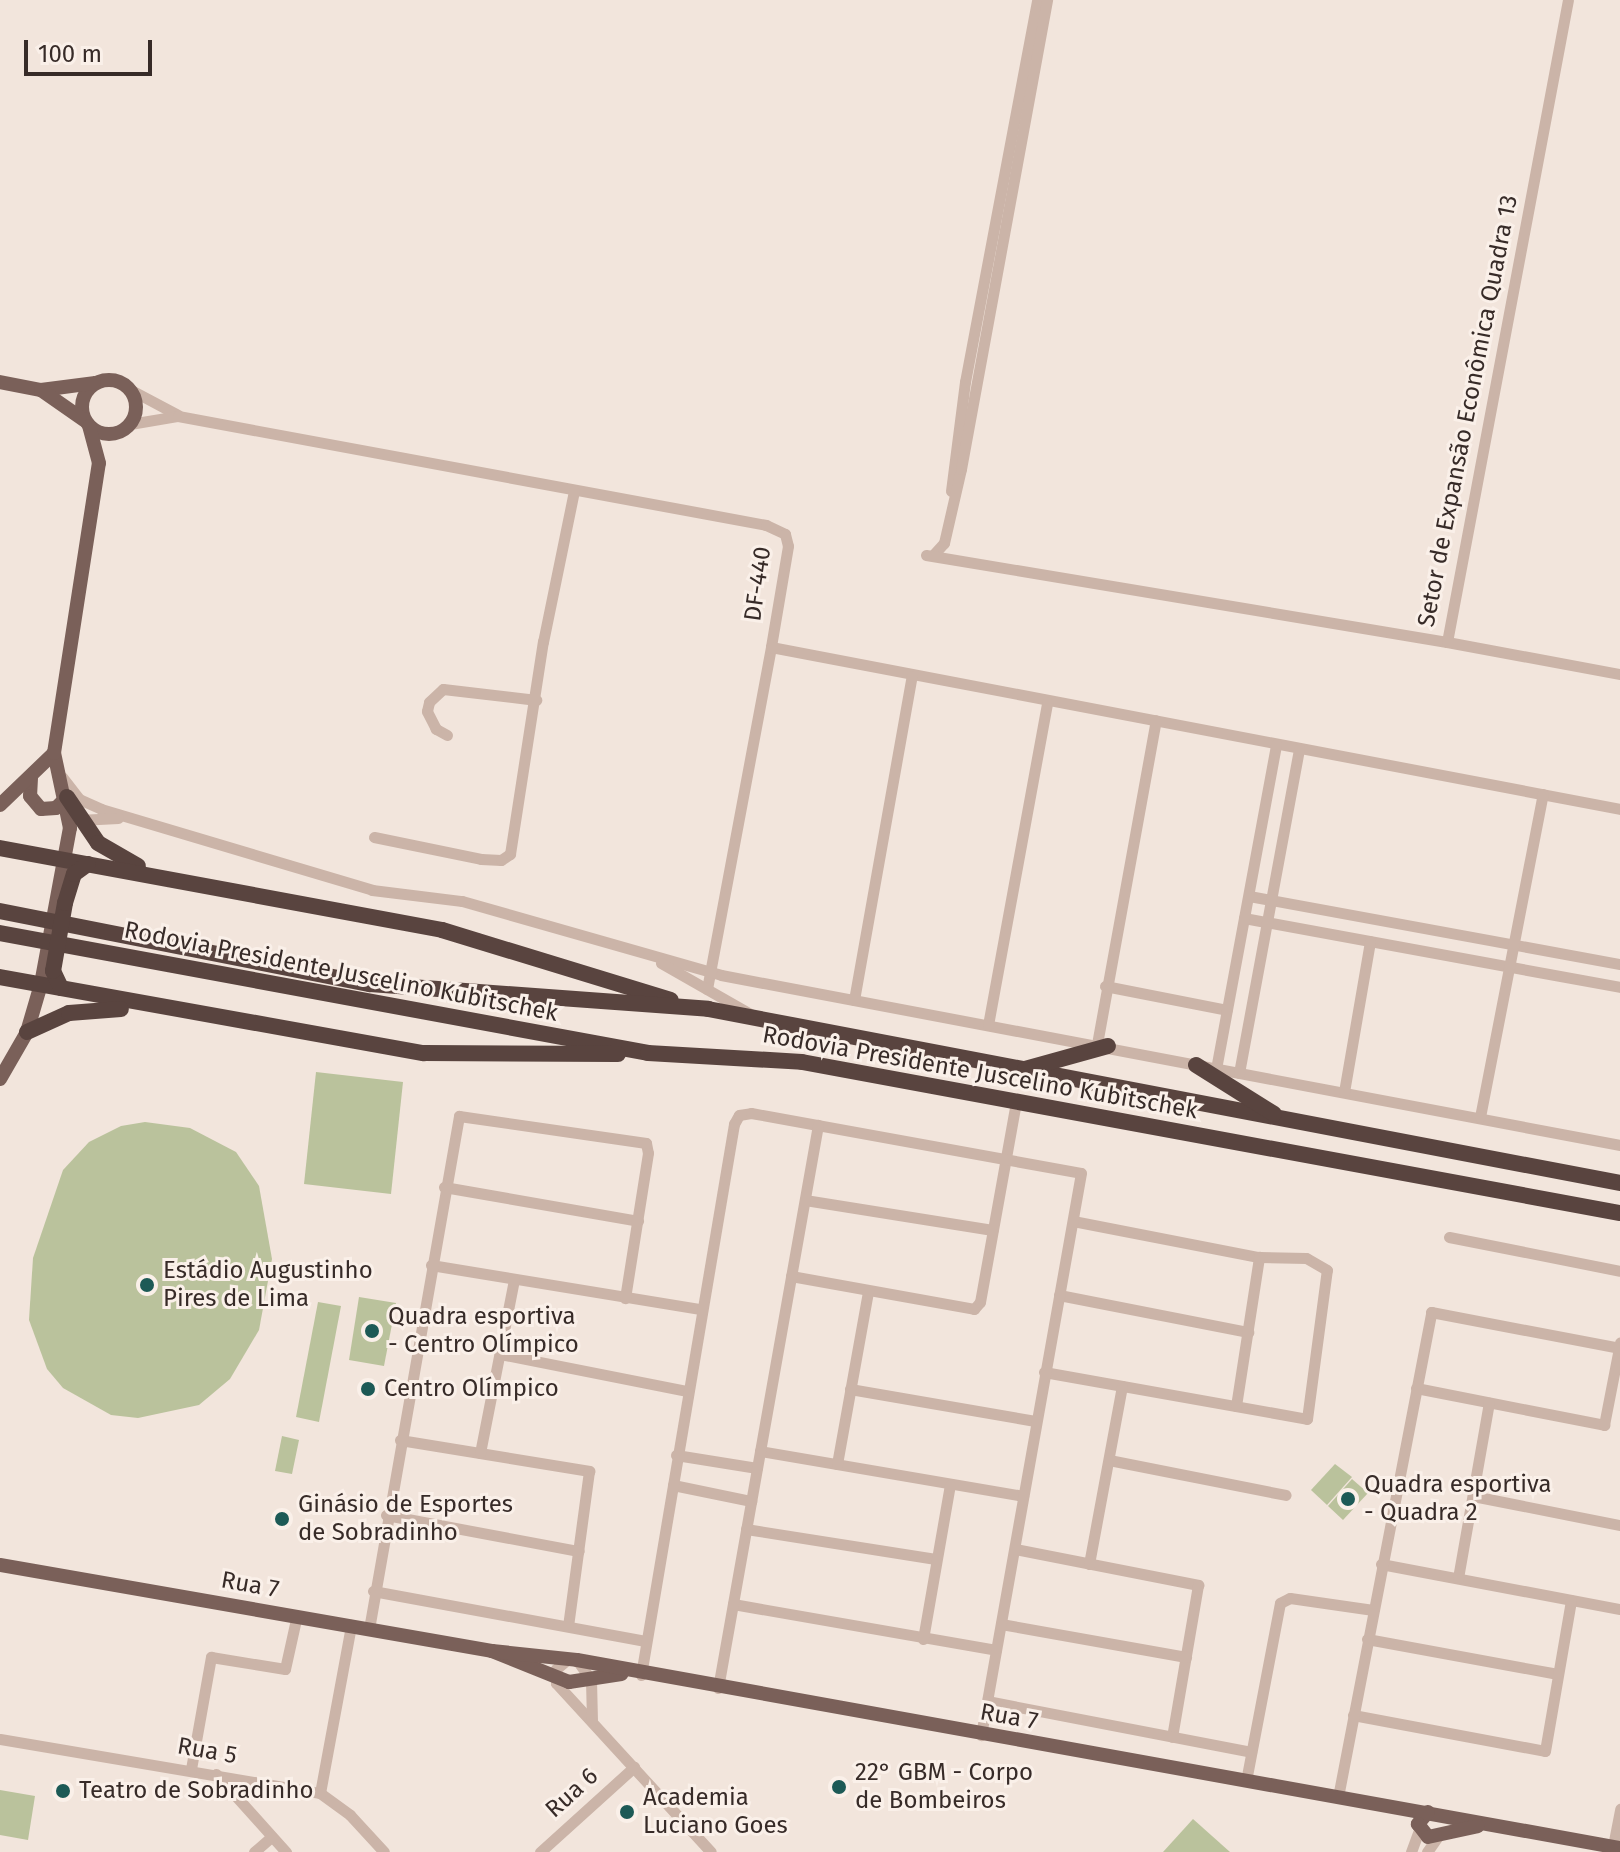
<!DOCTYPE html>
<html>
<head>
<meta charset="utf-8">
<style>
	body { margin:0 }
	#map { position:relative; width:1620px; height:1852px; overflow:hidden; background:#f2e5dc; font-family:"Fira Sans",sans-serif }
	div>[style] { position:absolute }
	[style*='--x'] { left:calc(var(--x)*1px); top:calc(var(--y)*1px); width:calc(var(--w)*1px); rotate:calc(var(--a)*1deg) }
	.green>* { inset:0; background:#bac29c }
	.minor>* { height:11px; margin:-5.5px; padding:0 5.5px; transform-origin:5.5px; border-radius:5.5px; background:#cbb4a8 }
	.major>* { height:14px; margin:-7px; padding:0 7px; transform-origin:7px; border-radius:7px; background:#7a6059 }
	.major>.ring { margin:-7px; padding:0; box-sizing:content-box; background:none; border:14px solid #7a6059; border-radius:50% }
	.highway>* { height:16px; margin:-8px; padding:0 8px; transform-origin:8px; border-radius:8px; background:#59443f }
	.dots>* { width:22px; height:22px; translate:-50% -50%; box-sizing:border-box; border:4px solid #faf0e9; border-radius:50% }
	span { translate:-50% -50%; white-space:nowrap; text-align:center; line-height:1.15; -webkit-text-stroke:6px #faf0e9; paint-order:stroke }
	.street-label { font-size:24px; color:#372b28 }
	.poi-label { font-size:24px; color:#372b28 }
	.left { translate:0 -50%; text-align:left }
	.scale { position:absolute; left:24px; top:40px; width:128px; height:36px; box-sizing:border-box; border:4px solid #372b28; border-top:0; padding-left:10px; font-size:24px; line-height:28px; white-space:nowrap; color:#372b28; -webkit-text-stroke:6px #faf0e9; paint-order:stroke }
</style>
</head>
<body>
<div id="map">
	<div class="green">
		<i style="clip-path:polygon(316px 1072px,403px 1082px,391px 1194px,304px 1184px)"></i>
		<i style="clip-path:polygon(145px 1122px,190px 1128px,236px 1152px,259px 1186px,272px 1259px,259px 1330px,230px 1379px,199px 1405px,138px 1418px,111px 1415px,63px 1388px,47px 1369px,29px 1320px,33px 1258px,63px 1170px,89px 1142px,121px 1126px)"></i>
		<i style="clip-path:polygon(359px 1297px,396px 1303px,384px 1366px,349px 1360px)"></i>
		<i style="clip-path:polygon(318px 1302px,341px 1306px,319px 1422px,296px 1417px)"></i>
		<i style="clip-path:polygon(282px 1436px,299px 1440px,292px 1474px,275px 1471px)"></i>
		<i style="clip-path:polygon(1335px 1464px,1352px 1477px,1327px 1505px,1311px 1490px)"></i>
		<i style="clip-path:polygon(1352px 1479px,1368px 1493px,1343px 1520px,1328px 1506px)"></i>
		<i style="clip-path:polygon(0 1790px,35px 1796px,28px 1840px,0 1835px)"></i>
		<i style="clip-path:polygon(1193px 1819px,1230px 1852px,1163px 1852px)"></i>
	</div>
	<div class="minor">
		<i style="--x:131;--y:390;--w:53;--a:28"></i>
		<i style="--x:130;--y:424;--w:49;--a:-9.5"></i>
		<i style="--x:178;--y:416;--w:598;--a:10.5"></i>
		<i style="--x:766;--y:525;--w:21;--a:25"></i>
		<i style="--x:785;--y:534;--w:12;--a:76"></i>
		<i style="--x:788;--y:546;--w:102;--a:99.6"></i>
		<i style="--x:771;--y:647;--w:348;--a:100.6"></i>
		<i style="--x:951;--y:491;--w:110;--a:-82.7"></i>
		<i style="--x:965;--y:382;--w:389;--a:-79.3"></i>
		<i style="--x:934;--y:554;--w:15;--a:-48"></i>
		<i style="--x:944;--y:543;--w:76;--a:-77.1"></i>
		<i style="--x:961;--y:469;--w:477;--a:-79.6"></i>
		<i style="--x:926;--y:555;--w:528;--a:9.48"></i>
		<i style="--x:1447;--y:642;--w:653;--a:-79.33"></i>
		<i style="--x:1447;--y:642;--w:176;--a:10.5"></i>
		<i style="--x:771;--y:647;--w:864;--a:10.8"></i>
		<i style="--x:447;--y:735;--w:13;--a:-151"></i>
		<i style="--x:436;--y:729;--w:20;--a:-117"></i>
		<i style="--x:427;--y:711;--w:9;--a:-77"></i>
		<i style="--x:429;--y:702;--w:19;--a:-43"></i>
		<i style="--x:443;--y:689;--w:94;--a:6.7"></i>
		<i style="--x:62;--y:777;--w:28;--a:52"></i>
		<i style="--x:79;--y:799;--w:24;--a:24"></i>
		<i style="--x:101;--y:809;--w:283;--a:16.6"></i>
		<i style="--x:372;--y:890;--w:91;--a:7"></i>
		<i style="--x:462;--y:901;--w:269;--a:15.9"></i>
		<i style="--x:721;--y:975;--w:915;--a:10.71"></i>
		<i style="--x:79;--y:820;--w:39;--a:-3"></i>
		<i style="--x:374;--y:837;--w:109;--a:11.6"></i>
		<i style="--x:481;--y:859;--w:20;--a:3"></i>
		<i style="--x:501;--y:860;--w:11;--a:-34"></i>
		<i style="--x:510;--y:854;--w:215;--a:-81.2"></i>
		<i style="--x:543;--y:642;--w:154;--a:-78.4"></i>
		<i style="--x:1249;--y:896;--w:377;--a:10.4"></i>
		<i style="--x:1244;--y:918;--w:382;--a:10.4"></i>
		<i style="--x:661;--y:963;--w:107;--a:29.7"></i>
		<i style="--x:1105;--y:986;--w:124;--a:11.1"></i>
		<i style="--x:854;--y:1000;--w:329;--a:-79.9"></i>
		<i style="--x:988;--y:1025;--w:328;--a:-79.6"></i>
		<i style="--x:1097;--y:1044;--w:329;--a:-79.7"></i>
		<i style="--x:1216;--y:1069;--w:330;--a:-79.5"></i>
		<i style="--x:1239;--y:1073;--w:330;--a:-79.5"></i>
		<i style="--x:1344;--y:1092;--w:153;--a:-80.2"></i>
		<i style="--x:1480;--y:1117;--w:329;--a:-79"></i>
		<i style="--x:444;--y:1187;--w:197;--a:9.9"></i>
		<i style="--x:805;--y:1200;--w:190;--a:9.1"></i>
		<i style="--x:1073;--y:1221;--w:189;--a:11"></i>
		<i style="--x:1449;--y:1237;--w:174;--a:11.2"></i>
		<i style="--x:431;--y:1265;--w:273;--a:9.3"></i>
		<i style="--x:791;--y:1276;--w:186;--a:10.2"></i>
		<i style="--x:974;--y:1309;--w:9;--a:-49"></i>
		<i style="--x:980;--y:1302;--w:203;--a:-79.8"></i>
		<i style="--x:1059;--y:1295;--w:193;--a:11.1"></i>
		<i style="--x:500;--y:1354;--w:191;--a:11.2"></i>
		<i style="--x:1044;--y:1372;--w:267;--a:10.1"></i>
		<i style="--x:1307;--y:1419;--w:150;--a:-82.4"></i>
		<i style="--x:1327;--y:1270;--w:24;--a:-150"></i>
		<i style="--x:1306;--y:1258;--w:47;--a:-178.8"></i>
		<i style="--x:1416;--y:1388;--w:192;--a:11.1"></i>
		<i style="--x:1604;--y:1425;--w:84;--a:-79"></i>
		<i style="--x:850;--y:1389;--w:188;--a:9.8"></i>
		<i style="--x:1236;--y:1406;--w:151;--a:-81.2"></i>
		<i style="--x:400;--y:1440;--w:192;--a:9.3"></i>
		<i style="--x:589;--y:1471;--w:156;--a:97.7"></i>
		<i style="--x:760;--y:1451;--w:267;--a:9.7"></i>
		<i style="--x:480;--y:1453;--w:177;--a:-78.9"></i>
		<i style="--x:676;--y:1455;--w:82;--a:9.1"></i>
		<i style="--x:1109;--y:1460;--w:180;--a:11.2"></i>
		<i style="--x:837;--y:1464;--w:176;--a:-79.8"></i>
		<i style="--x:673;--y:1485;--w:80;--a:11.6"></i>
		<i style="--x:1473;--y:1496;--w:150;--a:11.2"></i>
		<i style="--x:386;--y:1515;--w:196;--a:10.6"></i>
		<i style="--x:746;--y:1529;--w:192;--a:9"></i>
		<i style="--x:1015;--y:1549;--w:187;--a:11.1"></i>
		<i style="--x:1198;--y:1585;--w:154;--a:99.7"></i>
		<i style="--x:1089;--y:1564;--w:181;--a:-79.5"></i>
		<i style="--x:1381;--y:1564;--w:243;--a:10.7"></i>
		<i style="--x:1458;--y:1578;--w:178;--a:-80"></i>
		<i style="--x:373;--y:1591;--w:277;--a:10.4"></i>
		<i style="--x:733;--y:1604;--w:267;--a:9.9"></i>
		<i style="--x:1001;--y:1624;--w:188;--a:10.1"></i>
		<i style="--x:369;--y:1629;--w:521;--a:-80.05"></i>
		<i style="--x:459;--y:1116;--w:189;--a:8.2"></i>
		<i style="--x:646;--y:1143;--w:10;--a:79"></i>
		<i style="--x:648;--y:1153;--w:147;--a:99"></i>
		<i style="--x:923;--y:1639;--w:156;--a:-80.1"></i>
		<i style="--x:1367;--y:1639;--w:194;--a:10.4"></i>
		<i style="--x:568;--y:1659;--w:16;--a:140"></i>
		<i style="--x:556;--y:1669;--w:14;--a:90"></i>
		<i style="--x:556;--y:1683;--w:229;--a:47.5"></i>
		<i style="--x:577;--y:1660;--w:24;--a:55"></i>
		<i style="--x:591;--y:1680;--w:40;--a:88.6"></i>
		<i style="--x:641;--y:1675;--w:559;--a:-80.42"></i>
		<i style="--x:734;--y:1124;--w:10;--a:-61"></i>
		<i style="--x:739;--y:1115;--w:12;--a:-9"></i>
		<i style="--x:751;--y:1113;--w:335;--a:10.3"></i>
		<i style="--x:1081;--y:1173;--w:571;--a:100.09"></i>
		<i style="--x:718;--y:1688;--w:572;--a:-79.93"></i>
		<i style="--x:987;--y:1701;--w:269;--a:10.9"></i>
		<i style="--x:1353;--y:1715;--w:195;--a:10.6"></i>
		<i style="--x:1545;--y:1751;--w:153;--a:-80.2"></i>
		<i style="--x:0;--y:1739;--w:325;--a:9.6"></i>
		<i style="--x:320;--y:1793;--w:37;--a:36"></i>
		<i style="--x:350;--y:1815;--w:50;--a:47.4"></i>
		<i style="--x:191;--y:1769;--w:114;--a:-79.9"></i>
		<i style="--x:211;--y:1657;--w:75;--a:9.2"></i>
		<i style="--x:285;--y:1669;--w:55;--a:-77.5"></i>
		<i style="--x:216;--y:1774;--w:105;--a:48.1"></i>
		<i style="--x:1246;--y:1781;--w:181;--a:-79.2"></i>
		<i style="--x:1280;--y:1603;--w:11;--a:-27"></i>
		<i style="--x:1290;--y:1598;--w:84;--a:8.2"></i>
		<i style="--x:320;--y:1793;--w:171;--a:-79.5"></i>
		<i style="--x:1338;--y:1797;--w:494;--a:-79.1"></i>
		<i style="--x:1431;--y:1312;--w:191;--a:10.8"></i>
		<i style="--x:1613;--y:1846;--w:38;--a:-79"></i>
		<i style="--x:254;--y:1852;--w:23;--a:-41"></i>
		<i style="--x:540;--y:1852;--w:127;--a:-42.1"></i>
		<i style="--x:1411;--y:1852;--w:23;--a:-70"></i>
		<i style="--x:1427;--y:1852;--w:19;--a:-55"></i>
	</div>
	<div class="major">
		<i class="ring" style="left:82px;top:380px;width:40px;height:40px"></i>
		<i style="--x:0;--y:382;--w:42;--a:11"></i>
		<i style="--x:41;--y:390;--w:53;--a:-7.5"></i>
		<i style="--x:41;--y:390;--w:52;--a:34.9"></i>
		<i style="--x:31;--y:778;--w:18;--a:93"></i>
		<i style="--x:30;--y:796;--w:17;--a:50"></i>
		<i style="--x:41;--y:809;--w:15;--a:-4"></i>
		<i style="--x:56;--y:808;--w:16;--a:-45"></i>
		<i style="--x:0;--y:805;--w:75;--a:-43.9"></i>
		<i style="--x:0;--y:1079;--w:54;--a:-60.1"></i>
		<i style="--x:27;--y:1032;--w:50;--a:-73.7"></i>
		<i style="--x:41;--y:984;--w:159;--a:-79.5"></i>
		<i style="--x:70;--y:828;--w:77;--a:-102"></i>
		<i style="--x:54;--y:753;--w:293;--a:-81.2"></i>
		<i style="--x:99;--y:463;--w:38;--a:-105"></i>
		<i style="--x:0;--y:1565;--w:499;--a:9.9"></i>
		<i style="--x:492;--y:1651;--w:83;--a:21.9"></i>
		<i style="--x:569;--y:1682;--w:53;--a:-8.7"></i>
		<i style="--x:492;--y:1651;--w:85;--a:6"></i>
		<i style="--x:577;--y:1660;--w:1060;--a:10.22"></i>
		<i style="--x:1428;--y:1812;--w:16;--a:130"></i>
		<i style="--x:1418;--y:1824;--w:16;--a:52"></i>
		<i style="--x:1428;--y:1837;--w:51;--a:-12.4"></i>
	</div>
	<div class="highway">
		<i style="--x:67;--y:797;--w:55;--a:56"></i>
		<i style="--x:98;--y:843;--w:46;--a:29.9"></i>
		<i style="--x:0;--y:848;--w:450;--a:10.5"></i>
		<i style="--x:442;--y:930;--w:239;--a:17"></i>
		<i style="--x:0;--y:911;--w:377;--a:11.2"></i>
		<i style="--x:370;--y:984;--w:339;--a:4.2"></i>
		<i style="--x:708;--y:1009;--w:928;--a:10.8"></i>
		<i style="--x:0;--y:933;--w:659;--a:10.49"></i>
		<i style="--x:648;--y:1053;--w:154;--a:3.3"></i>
		<i style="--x:802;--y:1062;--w:832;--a:10.46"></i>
		<i style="--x:0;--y:977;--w:431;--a:10.2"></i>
		<i style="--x:424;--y:1053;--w:194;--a:0.3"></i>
		<i style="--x:61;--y:988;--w:19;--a:-115"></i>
		<i style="--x:53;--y:971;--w:69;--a:-80"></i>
		<i style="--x:65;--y:903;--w:30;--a:-73"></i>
		<i style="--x:74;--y:874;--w:17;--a:-36"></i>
		<i style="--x:27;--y:1032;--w:46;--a:-24.3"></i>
		<i style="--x:69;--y:1013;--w:52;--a:-4.4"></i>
		<i style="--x:1196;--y:1065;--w:92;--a:32.1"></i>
		<i style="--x:1025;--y:1069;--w:86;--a:-15.5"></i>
	</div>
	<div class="dots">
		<i style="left:147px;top:1285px;background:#1d5a56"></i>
		<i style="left:372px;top:1331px;background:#1d5a56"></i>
		<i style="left:368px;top:1389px;background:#1d5a56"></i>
		<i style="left:1348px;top:1499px;background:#1d5a56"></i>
		<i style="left:282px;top:1519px;background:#1d5a56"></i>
		<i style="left:839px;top:1787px;background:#1d5a56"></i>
		<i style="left:63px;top:1791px;background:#1d5a56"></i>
		<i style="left:627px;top:1812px;background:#1d5a56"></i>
	</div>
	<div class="street-label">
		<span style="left:1468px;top:411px;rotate:-79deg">Setor de Expansão Econômica Quadra 13</span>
		<span style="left:758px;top:584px;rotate:-82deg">DF-440</span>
		<span style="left:341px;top:972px;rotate:11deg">Rodovia Presidente Juscelino Kubitschek</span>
		<span style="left:980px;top:1073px;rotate:10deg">Rodovia Presidente Juscelino Kubitschek</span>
		<span style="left:250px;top:1585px;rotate:10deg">Rua 7</span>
		<span style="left:1009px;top:1717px;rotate:10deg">Rua 7</span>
		<span style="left:207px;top:1751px;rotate:10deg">Rua 5</span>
		<span style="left:572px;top:1793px;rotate:-42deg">Rua 6</span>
	</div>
	<div class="poi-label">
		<span class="left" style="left:163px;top:1285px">Estádio Augustinho<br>Pires de Lima</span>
		<span class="left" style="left:388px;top:1331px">Quadra esportiva<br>- Centro Olímpico</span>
		<span class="left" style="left:384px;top:1389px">Centro Olímpico</span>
		<span class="left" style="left:1364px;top:1499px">Quadra esportiva<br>- Quadra 2</span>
		<span class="left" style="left:298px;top:1519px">Ginásio de Esportes<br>de Sobradinho</span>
		<span class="left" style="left:855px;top:1787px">22° GBM - Corpo<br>de Bombeiros</span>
		<span class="left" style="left:79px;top:1791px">Teatro de Sobradinho</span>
		<span class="left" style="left:643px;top:1812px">Academia<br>Luciano Goes</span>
	</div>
	<div class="scale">100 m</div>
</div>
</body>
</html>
